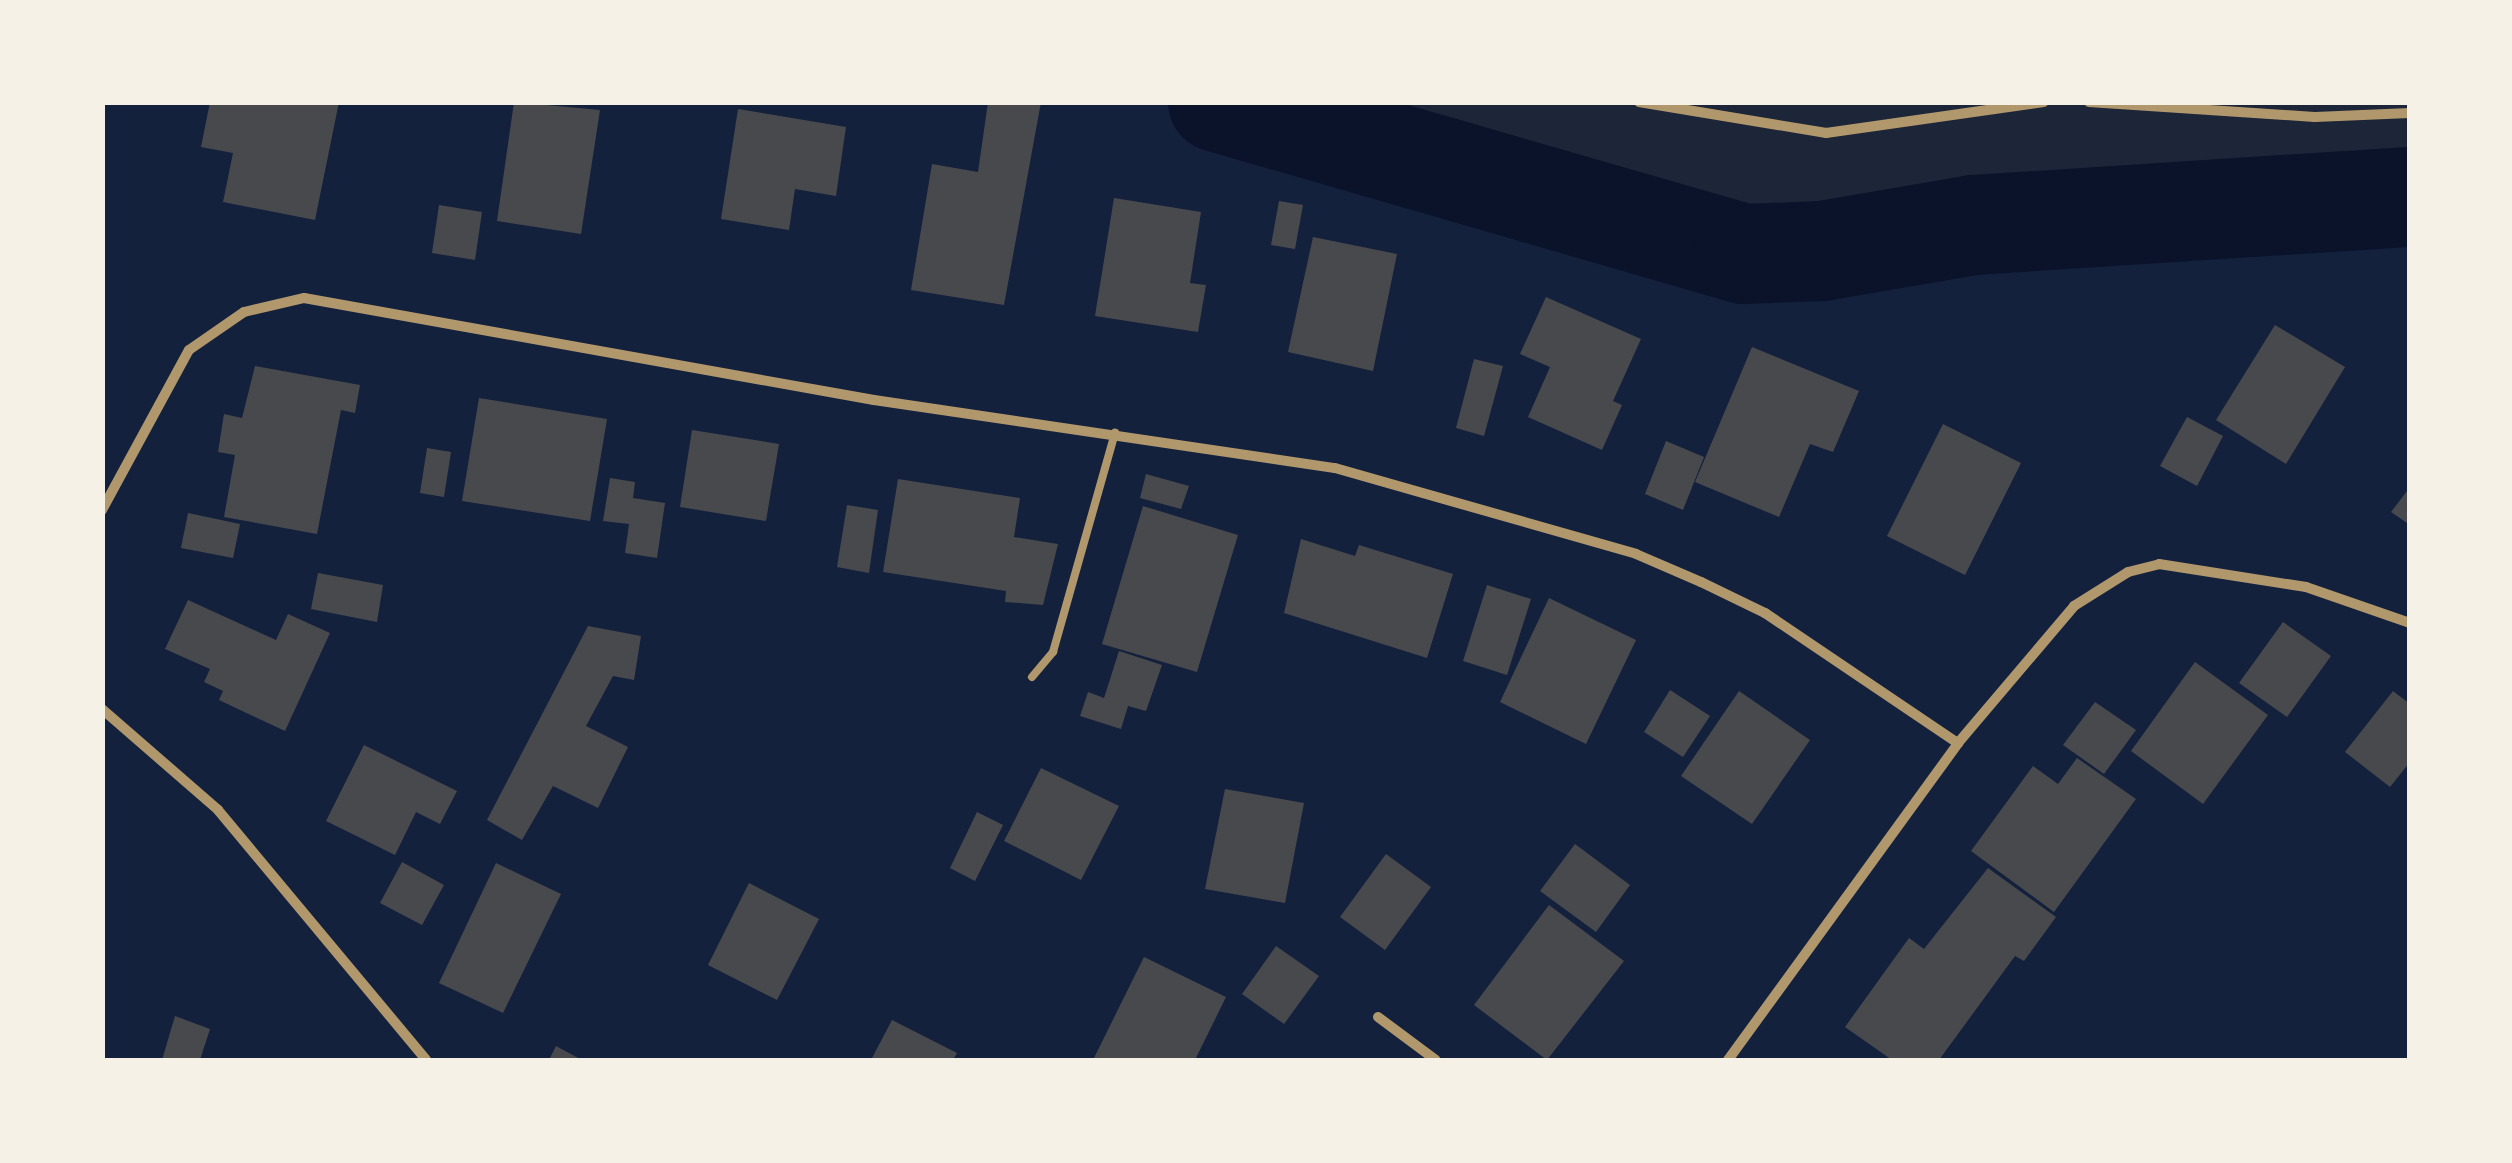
<!DOCTYPE html>
<html>
<head>
<meta charset="utf-8">
<style>
	body { margin:0 }
	#map { position:relative; width:2512px; height:1163px; overflow:hidden; background:#14213d; font-family:Barlow,sans-serif }
	div>[style] { position:absolute }
	[style*='--x'] { left:calc(var(--x)*1px); top:calc(var(--y)*1px); width:calc(var(--w)*1px); rotate:calc(var(--a)*1deg) }
	.green>* { inset:0; background:#1d2539 }
	.river>* { height:100px; margin:-50px; padding:0 50px; transform-origin:50px; border-radius:50px; background:#0b132b }
	.building>* { inset:0; background:#48494c }
	.service>* { height:8px; margin:-4px; padding:0 4px; transform-origin:4px; border-radius:4px; background:#b1986c }
	.minor>* { height:10px; margin:-5px; padding:0 5px; transform-origin:5px; border-radius:5px; background:#b1986c }
	span { translate:-50% -50%; white-space:nowrap; text-align:center; line-height:1.15; -webkit-text-stroke:8px #f6f1e7; paint-order:stroke }
	.frame { position:absolute; inset:0; border:105px solid #f6f1e7; pointer-events:none }
</style>
</head>
<body>
<div id="map">
	<div class="green">
		<i style="clip-path:polygon(1253px 103px,2409px 103px,2409px 172px,1742px 226px)"></i>
	</div>
	<div class="river">
		<i style="--x:1218;--y:102;--w:548;--a:16.12"></i>
		<i style="--x:1744;--y:254;--w:78;--a:-2.2"></i>
		<i style="--x:1822;--y:251;--w:154;--a:-9.7"></i>
		<i style="--x:1974;--y:225;--w:437;--a:-3.7"></i>
	</div>
	<div class="building">
		<i style="clip-path:polygon(210px 102px,339px 102px,315px 220px,223px 202px,233px 153px,201px 147px)"></i>
		<i style="clip-path:polygon(514px 102px,600px 110px,581px 234px,497px 221px)"></i>
		<i style="clip-path:polygon(988px 102px,1041px 102px,1004px 305px,911px 290px,932px 164px,978px 172px)"></i>
		<i style="clip-path:polygon(738px 109px,846px 127px,836px 196px,795px 189px,789px 230px,721px 219px)"></i>
		<i style="clip-path:polygon(1114px 198px,1201px 212px,1190px 283px,1206px 285px,1198px 332px,1095px 316px)"></i>
		<i style="clip-path:polygon(1279px 201px,1303px 205px,1295px 249px,1271px 245px)"></i>
		<i style="clip-path:polygon(439px 205px,482px 212px,475px 260px,432px 253px)"></i>
		<i style="clip-path:polygon(1313px 237px,1397px 254px,1373px 371px,1288px 352px)"></i>
		<i style="clip-path:polygon(1546px 297px,1641px 339px,1613px 401px,1622px 405px,1602px 450px,1528px 417px,1550px 367px,1520px 354px)"></i>
		<i style="clip-path:polygon(2275px 325px,2345px 367px,2286px 464px,2216px 420px)"></i>
		<i style="clip-path:polygon(1752px 347px,1859px 391px,1833px 452px,1810px 444px,1779px 517px,1695px 482px)"></i>
		<i style="clip-path:polygon(1474px 359px,1503px 366px,1484px 436px,1456px 428px)"></i>
		<i style="clip-path:polygon(255px 366px,360px 385px,355px 413px,341px 410px,317px 534px,224px 517px,235px 455px,218px 452px,224px 414px,242px 418px)"></i>
		<i style="clip-path:polygon(479px 398px,607px 419px,590px 521px,462px 501px)"></i>
		<i style="clip-path:polygon(2187px 417px,2223px 436px,2197px 486px,2160px 466px)"></i>
		<i style="clip-path:polygon(1943px 424px,2021px 463px,1965px 575px,1887px 536px)"></i>
		<i style="clip-path:polygon(692px 430px,779px 444px,766px 521px,680px 507px)"></i>
		<i style="clip-path:polygon(1666px 441px,1704px 457px,1683px 510px,1645px 494px)"></i>
		<i style="clip-path:polygon(427px 448px,451px 452px,444px 497px,420px 493px)"></i>
		<i style="clip-path:polygon(1146px 474px,1189px 486px,1181px 509px,1140px 498px)"></i>
		<i style="clip-path:polygon(610px 478px,635px 482px,633px 498px,665px 503px,657px 558px,625px 553px,629px 524px,603px 521px)"></i>
		<i style="clip-path:polygon(898px 479px,1020px 498px,1014px 537px,1058px 544px,1043px 605px,1005px 602px,1006px 591px,883px 572px)"></i>
		<i style="clip-path:polygon(2410px 487px,2410px 525px,2391px 512px)"></i>
		<i style="clip-path:polygon(847px 505px,878px 510px,869px 573px,837px 567px)"></i>
		<i style="clip-path:polygon(1143px 506px,1238px 535px,1197px 672px,1102px 644px)"></i>
		<i style="clip-path:polygon(188px 513px,240px 524px,233px 558px,181px 548px)"></i>
		<i style="clip-path:polygon(1301px 539px,1355px 556px,1359px 545px,1453px 574px,1427px 658px,1284px 613px)"></i>
		<i style="clip-path:polygon(318px 573px,383px 585px,377px 622px,311px 609px)"></i>
		<i style="clip-path:polygon(1487px 585px,1531px 599px,1507px 675px,1463px 661px)"></i>
		<i style="clip-path:polygon(1549px 598px,1636px 640px,1586px 744px,1500px 702px)"></i>
		<i style="clip-path:polygon(188px 600px,276px 640px,288px 614px,330px 633px,285px 731px,219px 700px,223px 691px,204px 682px,210px 669px,165px 649px)"></i>
		<i style="clip-path:polygon(2283px 622px,2331px 656px,2287px 717px,2239px 683px)"></i>
		<i style="clip-path:polygon(588px 626px,641px 636px,634px 680px,613px 676px,586px 726px,628px 747px,598px 808px,553px 786px,522px 840px,487px 820px)"></i>
		<i style="clip-path:polygon(1119px 651px,1162px 665px,1146px 711px,1128px 706px,1121px 729px,1080px 716px,1088px 692px,1104px 698px)"></i>
		<i style="clip-path:polygon(2195px 662px,2268px 715px,2203px 804px,2131px 751px)"></i>
		<i style="clip-path:polygon(1670px 690px,1710px 716px,1683px 757px,1644px 732px)"></i>
		<i style="clip-path:polygon(1739px 691px,1810px 740px,1752px 824px,1681px 776px)"></i>
		<i style="clip-path:polygon(2393px 691px,2410px 704px,2410px 762px,2390px 787px,2345px 752px)"></i>
		<i style="clip-path:polygon(2095px 702px,2136px 730px,2104px 774px,2063px 745px)"></i>
		<i style="clip-path:polygon(364px 745px,457px 791px,440px 824px,416px 812px,395px 855px,326px 821px)"></i>
		<i style="clip-path:polygon(2077px 758px,2136px 799px,2054px 912px,1971px 851px,2033px 766px,2058px 784px)"></i>
		<i style="clip-path:polygon(1041px 768px,1119px 806px,1081px 880px,1004px 841px)"></i>
		<i style="clip-path:polygon(1225px 789px,1304px 803px,1285px 903px,1205px 889px)"></i>
		<i style="clip-path:polygon(977px 812px,1003px 825px,975px 881px,950px 868px)"></i>
		<i style="clip-path:polygon(1575px 844px,1630px 885px,1596px 932px,1540px 891px)"></i>
		<i style="clip-path:polygon(1386px 854px,1431px 887px,1385px 950px,1340px 917px)"></i>
		<i style="clip-path:polygon(402px 862px,444px 885px,422px 925px,380px 903px)"></i>
		<i style="clip-path:polygon(496px 863px,561px 894px,503px 1013px,439px 983px)"></i>
		<i style="clip-path:polygon(1988px 868px,2056px 917px,2024px 961px,2015px 956px,1939px 1060px,1892px 1060px,1845px 1027px,1909px 938px,1924px 949px)"></i>
		<i style="clip-path:polygon(749px 883px,819px 919px,777px 1000px,708px 965px)"></i>
		<i style="clip-path:polygon(1549px 905px,1624px 961px,1547px 1060px,1474px 1005px)"></i>
		<i style="clip-path:polygon(1276px 946px,1319px 976px,1284px 1024px,1242px 994px)"></i>
		<i style="clip-path:polygon(1144px 957px,1226px 997px,1195px 1060px,1093px 1060px)"></i>
		<i style="clip-path:polygon(175px 1016px,210px 1029px,200px 1060px,162px 1060px)"></i>
		<i style="clip-path:polygon(892px 1020px,957px 1053px,953px 1060px,871px 1060px)"></i>
		<i style="clip-path:polygon(556px 1046px,582px 1060px,549px 1060px)"></i>
	</div>
	<div class="service">
		<i style="--x:1032;--y:677;--w:33;--a:-50"></i>
		<i style="--x:1053;--y:652;--w:228;--a:-74.2"></i>
	</div>
	<div class="minor">
		<i style="--x:1639;--y:102;--w:190;--a:9.4"></i>
		<i style="--x:1826;--y:133;--w:220;--a:-8.1"></i>
		<i style="--x:2089;--y:102;--w:226;--a:3.8"></i>
		<i style="--x:2315;--y:117;--w:95;--a:-2.4"></i>
		<i style="--x:102;--y:510;--w:182;--a:-61.5"></i>
		<i style="--x:189;--y:350;--w:67;--a:-34.6"></i>
		<i style="--x:244;--y:312;--w:62;--a:-13.1"></i>
		<i style="--x:304;--y:298;--w:579;--a:10.15"></i>
		<i style="--x:874;--y:400;--w:466;--a:8.4"></i>
		<i style="--x:1335;--y:468;--w:313;--a:15.9"></i>
		<i style="--x:1636;--y:554;--w:71;--a:23.3"></i>
		<i style="--x:1701;--y:582;--w:71;--a:25.8"></i>
		<i style="--x:1765;--y:613;--w:233;--a:34"></i>
		<i style="--x:102;--y:709;--w:154;--a:41"></i>
		<i style="--x:218;--y:810;--w:325;--a:50.2"></i>
		<i style="--x:1378;--y:1017;--w:72;--a:36.6"></i>
		<i style="--x:1728;--y:1060;--w:392;--a:-54"></i>
		<i style="--x:1958;--y:743;--w:180;--a:-49.7"></i>
		<i style="--x:2074;--y:606;--w:64;--a:-32.2"></i>
		<i style="--x:2128;--y:572;--w:32;--a:-14"></i>
		<i style="--x:2159;--y:564;--w:149;--a:8.9"></i>
		<i style="--x:2306;--y:587;--w:110;--a:19.1"></i>
	</div>
	<div class="frame"></div>
</div>
</body>
</html>
